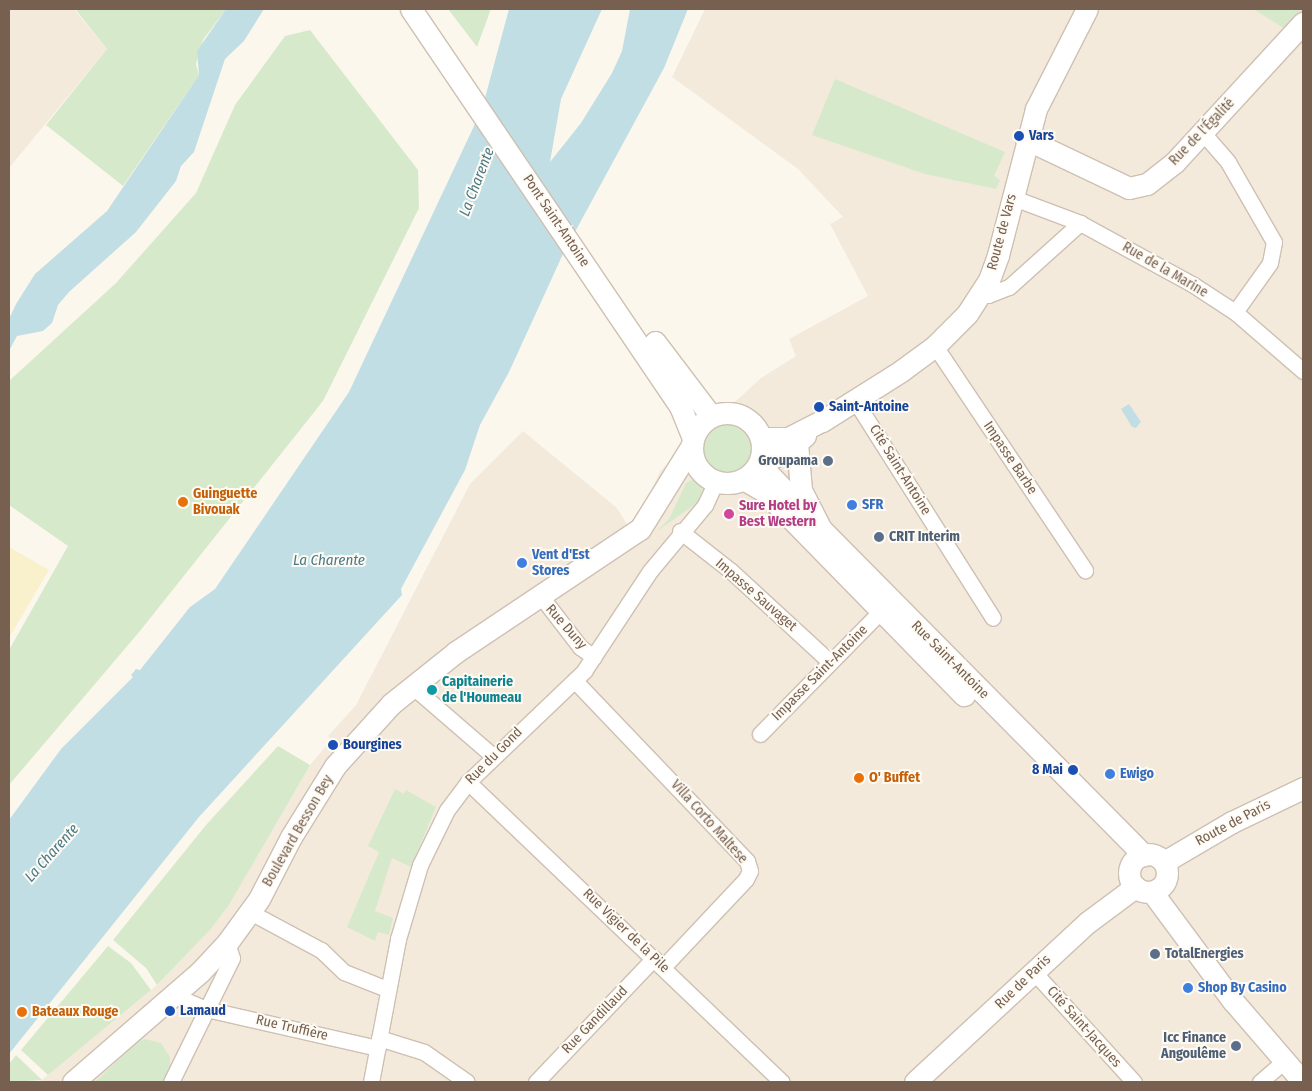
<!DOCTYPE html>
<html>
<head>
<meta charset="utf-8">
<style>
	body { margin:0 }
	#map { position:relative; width:1312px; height:1091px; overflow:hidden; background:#fcf7ed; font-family:"Fira Sans Condensed",sans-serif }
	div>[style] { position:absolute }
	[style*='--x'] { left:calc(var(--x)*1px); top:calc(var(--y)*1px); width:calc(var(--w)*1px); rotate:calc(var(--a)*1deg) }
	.residential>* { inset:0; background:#f3eadc }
	.green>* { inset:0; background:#d6eacb }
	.round { border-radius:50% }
	.sand>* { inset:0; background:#f8f1cb }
	.water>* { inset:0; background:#c2dee5 }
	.roads { filter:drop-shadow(1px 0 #cec0b2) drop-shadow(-1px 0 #cec0b2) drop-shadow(0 1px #cec0b2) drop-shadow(0 -1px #cec0b2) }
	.street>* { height:15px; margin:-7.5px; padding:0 7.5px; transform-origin:7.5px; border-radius:7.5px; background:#fff }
	.secondary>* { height:21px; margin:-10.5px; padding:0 10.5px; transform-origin:10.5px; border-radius:10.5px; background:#fff }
	.secondary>.ring { margin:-10.5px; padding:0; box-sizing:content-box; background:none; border:21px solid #fff; border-radius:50% }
	.dots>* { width:14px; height:14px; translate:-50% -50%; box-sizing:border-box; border:2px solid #fefbf4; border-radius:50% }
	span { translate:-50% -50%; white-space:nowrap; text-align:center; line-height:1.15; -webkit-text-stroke:4px #fefbf4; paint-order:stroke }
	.street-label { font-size:14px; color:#776050 }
	.transit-label { font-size:14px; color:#164399; font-weight:700 }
	.left { translate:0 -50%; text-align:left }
	.right { translate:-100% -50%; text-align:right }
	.service-label { font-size:14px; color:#4e5e75; font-weight:700 }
	.food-label { font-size:14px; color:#c56008; font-weight:700 }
	.shop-label { font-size:14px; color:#366cbe; font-weight:700 }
	.hotel-label { font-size:14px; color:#b23c85; font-weight:700 }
	.culture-label { font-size:14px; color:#0d838f; font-weight:700 }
	.water-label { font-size:15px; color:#4b7a88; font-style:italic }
	.frame { position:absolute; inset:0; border:10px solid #776050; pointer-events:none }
</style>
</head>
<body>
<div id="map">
	<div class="residential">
		<i style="clip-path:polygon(9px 9px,74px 9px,107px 49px,9px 168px)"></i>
		<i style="clip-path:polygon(705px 9px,1303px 9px,1303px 1082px,39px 1082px,157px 985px,210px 930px,229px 905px,283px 808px,310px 765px,331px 740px,328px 736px,356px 705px,470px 484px,523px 431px,617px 508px,628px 526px,641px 515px,660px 471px,761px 378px,796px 356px,789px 339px,868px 296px,830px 224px,843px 217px,798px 169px,672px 77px)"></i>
	</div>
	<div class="green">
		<i style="clip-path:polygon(78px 9px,226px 9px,203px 40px,196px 64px,199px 75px,123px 186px,46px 125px,107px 49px,76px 10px)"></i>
		<i style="clip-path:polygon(448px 9px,491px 9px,477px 47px)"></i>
		<i style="clip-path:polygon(1253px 9px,1303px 9px,1303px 13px,1287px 30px)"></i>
		<i style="clip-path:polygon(310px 30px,418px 170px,419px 208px,323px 401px,140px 631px,9px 785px,9px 650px,68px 546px,9px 505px,9px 381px,116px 283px,196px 193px,235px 105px,285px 36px)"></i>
		<i style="clip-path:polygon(835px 79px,1005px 152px,994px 176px,1000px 180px,996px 189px,925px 174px,812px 135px)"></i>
		<i class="round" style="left:700px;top:419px;width:54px;height:54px"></i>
		<i style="clip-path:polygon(695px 478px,703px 491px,697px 503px,656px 532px,669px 519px,686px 483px)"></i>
		<i style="clip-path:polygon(278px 746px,310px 765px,229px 905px,210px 930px,157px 985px,146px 968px,113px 940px,206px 825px)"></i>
		<i style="clip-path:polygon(395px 789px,404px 794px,406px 790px,436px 807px,411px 867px,392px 858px,375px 911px,393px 918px,389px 935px,378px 932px,375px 941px,347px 927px,379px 852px,368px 846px)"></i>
		<i style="clip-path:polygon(108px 946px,131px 963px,151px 990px,48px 1075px,21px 1050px)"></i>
		<i style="clip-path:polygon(145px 1039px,161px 1043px,170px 1057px,170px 1068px,163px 1082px,95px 1082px,137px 1042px)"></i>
		<i style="clip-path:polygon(16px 1055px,42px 1080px,9px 1082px,9px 1064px)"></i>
	</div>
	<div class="sand">
		<i style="clip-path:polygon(9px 547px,49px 570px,9px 638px)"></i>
	</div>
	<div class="water">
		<i style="clip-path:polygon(226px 9px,264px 9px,244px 41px,225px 59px,194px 152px,181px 166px,176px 181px,136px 232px,69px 292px,58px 305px,52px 323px,43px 331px,17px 336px,9px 351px,9px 319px,16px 304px,35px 274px,107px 211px,199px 75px,197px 51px)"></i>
		<i style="clip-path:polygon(509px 9px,602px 9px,561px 99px,550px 162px,581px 123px,612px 73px,622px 51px,630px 9px,688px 9px,664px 68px,563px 254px,509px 372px,480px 425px,465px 470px,401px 589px,402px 595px,199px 817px,9px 1054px,9px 820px,61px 749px,133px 677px,131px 675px,136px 669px,140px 670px,190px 607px,215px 589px,349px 392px,482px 109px)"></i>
		<i style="clip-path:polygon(1129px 404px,1141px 422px,1136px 428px,1132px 427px,1121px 409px)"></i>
	</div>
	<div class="roads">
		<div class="street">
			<i style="--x:1203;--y:133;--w:38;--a:49"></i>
			<i style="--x:1228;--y:162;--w:92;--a:60.1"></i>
			<i style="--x:1274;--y:242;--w:21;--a:101"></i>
			<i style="--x:1270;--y:263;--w:60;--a:125.5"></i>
			<i style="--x:1011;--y:197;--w:74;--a:20.6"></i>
			<i style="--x:1080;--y:223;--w:128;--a:28.6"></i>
			<i style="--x:1192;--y:284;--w:51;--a:33.1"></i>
			<i style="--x:1235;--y:312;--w:90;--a:40.9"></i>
			<i style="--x:980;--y:295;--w:8;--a:0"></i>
			<i style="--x:988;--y:295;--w:22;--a:-21"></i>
			<i style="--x:1009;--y:287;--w:96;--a:-42"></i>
			<i style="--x:935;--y:346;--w:270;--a:56.2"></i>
			<i style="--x:854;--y:399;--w:259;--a:57.6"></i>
			<i style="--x:680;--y:531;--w:65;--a:38.1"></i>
			<i style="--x:731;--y:571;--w:133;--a:42.6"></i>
			<i style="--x:540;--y:595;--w:66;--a:52.4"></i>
			<i style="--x:580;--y:647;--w:17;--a:36"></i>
			<i style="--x:575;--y:681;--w:249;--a:46.3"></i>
			<i style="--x:747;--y:861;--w:10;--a:73"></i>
			<i style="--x:750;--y:871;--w:9;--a:117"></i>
			<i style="--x:746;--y:879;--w:121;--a:133.3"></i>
			<i style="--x:412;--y:686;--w:107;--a:40.8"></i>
			<i style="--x:760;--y:734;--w:171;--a:-45.5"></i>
			<i style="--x:468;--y:782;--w:434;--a:43.7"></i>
			<i style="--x:250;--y:912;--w:81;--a:28.2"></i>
			<i style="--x:321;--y:950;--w:32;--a:44"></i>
			<i style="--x:344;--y:972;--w:46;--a:21.6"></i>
			<i style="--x:1033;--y:971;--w:150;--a:47.7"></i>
			<i style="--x:173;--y:995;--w:36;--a:23"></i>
			<i style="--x:206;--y:1009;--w:176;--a:12.8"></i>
			<i style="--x:379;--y:1038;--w:47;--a:17.3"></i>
			<i style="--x:424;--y:1052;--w:52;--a:34.9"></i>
			<i style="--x:171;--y:1082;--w:138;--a:-63.8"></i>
			<i style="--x:232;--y:958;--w:16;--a:-108"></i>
			<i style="--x:371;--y:1082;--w:146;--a:-79.3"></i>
			<i style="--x:398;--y:939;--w:77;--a:-73.4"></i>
			<i style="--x:420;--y:865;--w:61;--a:-63.9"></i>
			<i style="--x:447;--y:810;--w:35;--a:-53"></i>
			<i style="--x:468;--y:782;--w:161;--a:-43.7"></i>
			<i style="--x:584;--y:671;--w:120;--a:-56.6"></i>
			<i style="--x:650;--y:571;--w:86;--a:-50.2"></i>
			<i style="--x:705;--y:505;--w:26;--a:-65"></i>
			<i style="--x:536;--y:1082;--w:171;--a:-46.4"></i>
			<i style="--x:1260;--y:1082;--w:32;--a:-41"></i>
		</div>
		<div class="secondary">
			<i style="--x:411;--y:9;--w:480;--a:55.9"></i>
			<i style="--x:680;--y:406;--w:35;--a:68"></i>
			<i style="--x:1026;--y:139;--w:114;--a:25.4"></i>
			<i style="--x:1129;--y:188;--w:18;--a:-13"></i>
			<i style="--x:1147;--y:184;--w:36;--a:-38"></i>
			<i style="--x:1175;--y:162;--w:189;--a:-47.4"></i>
			<i style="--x:655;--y:342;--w:93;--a:52.9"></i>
			<i class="ring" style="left:692px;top:413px;width:49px;height:49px"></i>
			<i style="--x:761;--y:438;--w:27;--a:0"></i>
			<i style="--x:788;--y:438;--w:38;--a:-27"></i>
			<i style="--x:822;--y:421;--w:93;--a:-32.3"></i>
			<i style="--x:901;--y:371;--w:42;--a:-36.3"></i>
			<i style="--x:935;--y:346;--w:45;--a:-45"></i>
			<i style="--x:967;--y:314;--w:40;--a:-57.1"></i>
			<i style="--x:989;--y:280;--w:27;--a:-70"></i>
			<i style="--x:998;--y:255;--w:151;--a:-75.4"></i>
			<i style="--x:1036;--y:109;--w:112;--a:-63"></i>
			<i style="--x:797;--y:443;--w:47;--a:85.1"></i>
			<i style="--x:801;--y:490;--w:44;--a:62.9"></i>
			<i style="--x:821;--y:529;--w:459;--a:45.3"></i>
			<i style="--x:759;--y:464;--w:69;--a:46.2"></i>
			<i style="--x:759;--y:464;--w:26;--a:-25"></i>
			<i style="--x:783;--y:453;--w:28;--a:-38"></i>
			<i style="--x:743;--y:479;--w:24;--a:30"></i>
			<i style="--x:764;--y:491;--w:286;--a:45.6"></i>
			<i class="ring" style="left:1129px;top:854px;width:17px;height:17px"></i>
			<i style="--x:1164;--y:862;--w:79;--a:-30.5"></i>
			<i style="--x:1232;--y:822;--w:79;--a:-25.6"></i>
			<i style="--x:1152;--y:892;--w:136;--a:53.4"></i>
			<i style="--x:1233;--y:1001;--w:107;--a:49.2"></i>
			<i style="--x:73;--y:1082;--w:168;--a:-40.9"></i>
			<i style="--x:200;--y:972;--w:40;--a:-47"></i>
			<i style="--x:227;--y:943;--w:54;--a:-54"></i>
			<i style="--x:259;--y:899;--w:70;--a:-62.7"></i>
			<i style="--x:291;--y:837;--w:84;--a:-58.2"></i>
			<i style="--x:335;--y:766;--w:84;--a:-47.9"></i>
			<i style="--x:391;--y:704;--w:83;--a:-38.7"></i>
			<i style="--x:456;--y:652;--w:221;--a:-33.8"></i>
			<i style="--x:640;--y:529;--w:99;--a:-58.2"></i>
			<i style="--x:915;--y:1082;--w:236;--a:-42.8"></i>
			<i style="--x:1088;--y:922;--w:59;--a:-36.7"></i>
		</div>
	</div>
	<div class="dots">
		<i style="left:1019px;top:136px;background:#1a4fb4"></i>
		<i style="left:819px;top:407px;background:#1a4fb4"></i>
		<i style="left:828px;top:461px;background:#5c6f8a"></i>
		<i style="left:183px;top:502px;background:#e8710a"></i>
		<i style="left:852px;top:505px;background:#3f7fe0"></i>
		<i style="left:729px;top:514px;background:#d1479c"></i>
		<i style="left:879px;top:537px;background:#5c6f8a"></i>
		<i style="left:522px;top:563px;background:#3f7fe0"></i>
		<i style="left:432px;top:690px;background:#0f9aa8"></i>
		<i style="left:333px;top:745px;background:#1a4fb4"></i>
		<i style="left:1073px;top:770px;background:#1a4fb4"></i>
		<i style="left:1110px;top:774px;background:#3f7fe0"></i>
		<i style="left:859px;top:778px;background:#e8710a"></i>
		<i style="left:1155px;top:954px;background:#5c6f8a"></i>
		<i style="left:1188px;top:988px;background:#3f7fe0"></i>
		<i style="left:170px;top:1011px;background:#1a4fb4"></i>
		<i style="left:22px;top:1012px;background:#e8710a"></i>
		<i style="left:1236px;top:1046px;background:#5c6f8a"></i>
	</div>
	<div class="street-label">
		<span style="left:1202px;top:132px;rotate:-46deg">Rue de l'Égalité</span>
		<span style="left:556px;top:221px;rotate:56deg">Pont Saint-Antoine</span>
		<span style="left:1002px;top:232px;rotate:-75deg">Route de Vars</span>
		<span style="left:1165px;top:270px;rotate:30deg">Rue de la Marine</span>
		<span style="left:1010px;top:458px;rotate:56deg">Impasse Barbe</span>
		<span style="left:900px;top:470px;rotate:58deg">Cité Saint-Antoine</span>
		<span style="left:756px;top:595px;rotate:41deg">Impasse Sauvaget</span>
		<span style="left:566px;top:627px;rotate:49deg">Rue Duny</span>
		<span style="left:950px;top:660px;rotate:45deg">Rue Saint-Antoine</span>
		<span style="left:820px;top:673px;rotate:-45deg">Impasse Saint-Antoine</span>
		<span style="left:494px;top:756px;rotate:-45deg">Rue du Gond</span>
		<span style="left:709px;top:822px;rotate:48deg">Villa Corto Maltese</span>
		<span style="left:1233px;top:823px;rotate:-28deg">Route de Paris</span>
		<span style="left:298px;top:831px;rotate:-60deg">Boulevard Besson Bey</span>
		<span style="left:626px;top:931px;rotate:44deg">Rue Vigier de la Pile</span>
		<span style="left:1023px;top:982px;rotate:-44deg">Rue de Paris</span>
		<span style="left:595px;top:1020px;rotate:-46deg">Rue Gandillaud</span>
		<span style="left:1084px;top:1027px;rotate:48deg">Cité Saint-Jacques</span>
		<span style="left:292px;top:1028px;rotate:13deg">Rue Truffière</span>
	</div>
	<div class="transit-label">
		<span class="left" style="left:1029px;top:136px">Vars</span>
		<span class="left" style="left:829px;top:407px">Saint-Antoine</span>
		<span class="left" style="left:343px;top:745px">Bourgines</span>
		<span class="right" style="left:1063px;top:770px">8 Mai</span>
		<span class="left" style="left:180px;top:1011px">Lamaud</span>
	</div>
	<div class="service-label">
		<span class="right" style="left:818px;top:461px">Groupama</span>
		<span class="left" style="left:889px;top:537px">CRIT Interim</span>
		<span class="left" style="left:1165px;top:954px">TotalEnergies</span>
		<span class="right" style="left:1226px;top:1046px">Icc Finance<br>Angoulême</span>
	</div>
	<div class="food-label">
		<span class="left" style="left:193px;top:502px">Guinguette<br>Bivouak</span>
		<span class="left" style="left:869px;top:778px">O' Buffet</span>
		<span class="left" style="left:32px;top:1012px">Bateaux Rouge</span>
	</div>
	<div class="shop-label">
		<span class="left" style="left:862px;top:505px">SFR</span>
		<span class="left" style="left:532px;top:563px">Vent d'Est<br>Stores</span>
		<span class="left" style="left:1120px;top:774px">Ewigo</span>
		<span class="left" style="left:1198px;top:988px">Shop By Casino</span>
	</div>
	<div class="hotel-label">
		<span class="left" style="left:739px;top:514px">Sure Hotel by<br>Best Western</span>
	</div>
	<div class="culture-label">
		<span class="left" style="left:442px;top:690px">Capitainerie<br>de l'Houmeau</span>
	</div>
	<div class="water-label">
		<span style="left:477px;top:182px;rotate:-69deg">La Charente</span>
		<span style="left:329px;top:561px">La Charente</span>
		<span style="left:52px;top:853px;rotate:-48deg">La Charente</span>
	</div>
	<div class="frame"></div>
</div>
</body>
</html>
